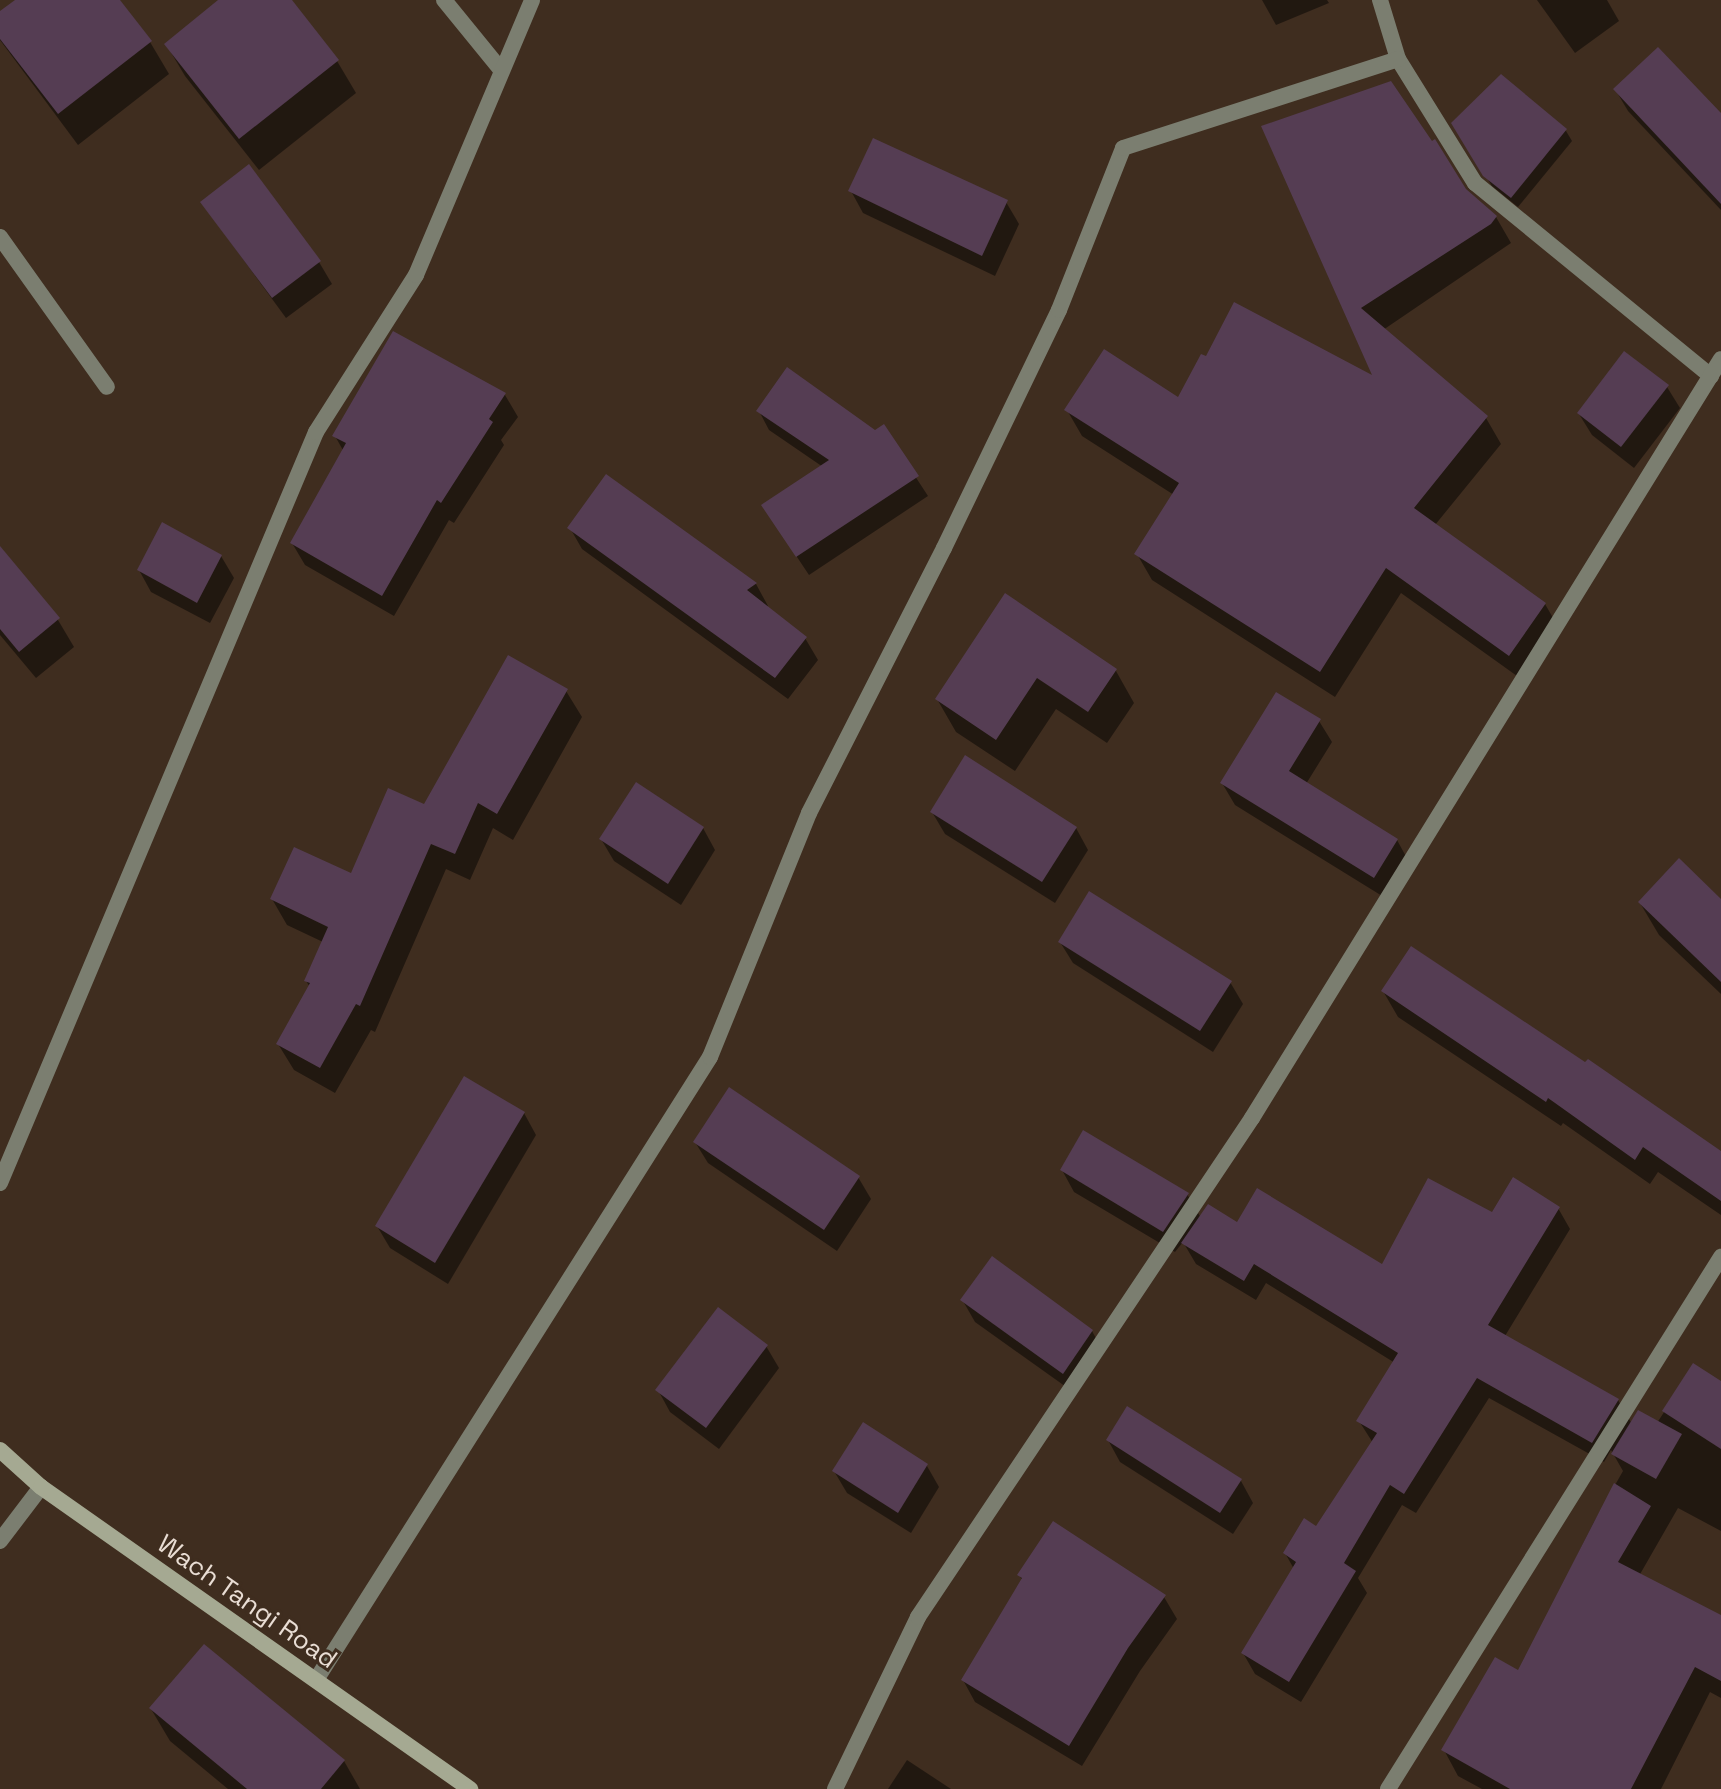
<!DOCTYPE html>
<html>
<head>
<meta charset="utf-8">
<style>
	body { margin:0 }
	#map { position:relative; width:1721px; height:1789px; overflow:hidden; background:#3f2d1f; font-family:"Space Grotesk",sans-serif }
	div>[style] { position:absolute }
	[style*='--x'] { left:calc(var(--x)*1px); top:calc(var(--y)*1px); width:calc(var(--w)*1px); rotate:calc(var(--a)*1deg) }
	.shadow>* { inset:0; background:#0007 }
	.building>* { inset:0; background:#553d53 }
	.street>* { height:16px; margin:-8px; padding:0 8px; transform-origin:8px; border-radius:8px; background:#7b7e70 }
	.secondary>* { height:16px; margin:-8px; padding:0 8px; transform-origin:8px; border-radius:8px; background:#a5a992 }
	span { translate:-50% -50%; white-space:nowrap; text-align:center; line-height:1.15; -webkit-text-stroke:6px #3f2d1f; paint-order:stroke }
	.street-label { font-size:26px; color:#e9ddd4 }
</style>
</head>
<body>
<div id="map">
	<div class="shadow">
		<i style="clip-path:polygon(18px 0,117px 0,150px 42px,169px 74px,78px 145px,0 40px,0 14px)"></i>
		<i style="clip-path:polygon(221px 0,289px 0,337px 61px,356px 93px,259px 170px,185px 76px,166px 44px)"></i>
		<i style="clip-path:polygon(1262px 0,1327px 0,1329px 3px,1276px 25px)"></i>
		<i style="clip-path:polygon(1537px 0,1607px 0,1619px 21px,1575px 53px)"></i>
		<i style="clip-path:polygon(1501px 77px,1566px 131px,1572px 141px,1518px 207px,1492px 186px,1453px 124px)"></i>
		<i style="clip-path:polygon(1615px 89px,1721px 116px,1721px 210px,1628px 111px)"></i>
		<i style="clip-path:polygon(1264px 127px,1464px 191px,1496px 217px,1511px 243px,1383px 330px,1486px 418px,1501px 444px,1435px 525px,1545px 604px,1560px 630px,1524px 681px,1401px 593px,1335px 697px,1152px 580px,1137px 554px,1174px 495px,1082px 436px,1067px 410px,1376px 379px)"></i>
		<i style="clip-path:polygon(851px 191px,1006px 202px,1019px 224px,995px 276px,863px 213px)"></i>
		<i style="clip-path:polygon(202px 203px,319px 262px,332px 284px,286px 318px)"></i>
		<i style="clip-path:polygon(394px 334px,505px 395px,518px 417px,501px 440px,504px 445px,454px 523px,449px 520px,394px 616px,305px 565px,292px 543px,344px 452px,335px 436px)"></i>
		<i style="clip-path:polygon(1667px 387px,1680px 408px,1634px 468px,1592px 435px,1579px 414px)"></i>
		<i style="clip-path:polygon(759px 411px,875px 432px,883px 427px,928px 496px,809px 575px,775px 524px,823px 467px,769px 430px)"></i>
		<i style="clip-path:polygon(606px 476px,756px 584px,768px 606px,766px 607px,805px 638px,818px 660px,788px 699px,582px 549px,570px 528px)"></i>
		<i style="clip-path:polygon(0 549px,58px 620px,74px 647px,36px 678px,0 635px)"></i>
		<i style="clip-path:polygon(221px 556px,234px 578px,210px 623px,151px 592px,139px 570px)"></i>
		<i style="clip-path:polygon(1005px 596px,1116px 671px,1134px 703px,1107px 743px,1056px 709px,1015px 771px,956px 732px,937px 699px)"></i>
		<i style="clip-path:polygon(566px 691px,582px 717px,513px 840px,493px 828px,470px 880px,446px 869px,375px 1032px,371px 1030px,335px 1093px,294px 1070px,278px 1044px,310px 987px,306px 981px,323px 942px,287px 925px,272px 899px,352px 876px,425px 807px)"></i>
		<i style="clip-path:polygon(1319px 721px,1332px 742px,1306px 784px,1397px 840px,1409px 862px,1387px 899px,1235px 805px,1222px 783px)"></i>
		<i style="clip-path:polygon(932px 812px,1076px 828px,1088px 850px,1055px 903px,945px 834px)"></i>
		<i style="clip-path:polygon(703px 828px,715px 850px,681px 905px,614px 861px,601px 839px)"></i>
		<i style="clip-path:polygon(1721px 901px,1721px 994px,1659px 935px,1640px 903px)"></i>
		<i style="clip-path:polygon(1060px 942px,1230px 982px,1243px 1004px,1213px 1052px,1073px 963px)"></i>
		<i style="clip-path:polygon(1383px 991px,1721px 1153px,1721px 1215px,1658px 1172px,1650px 1184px,1563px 1123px,1561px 1126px,1398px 1017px)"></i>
		<i style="clip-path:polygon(524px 1113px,536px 1135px,448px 1284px,390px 1248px,377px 1226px)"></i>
		<i style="clip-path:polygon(695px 1142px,858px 1177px,871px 1199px,837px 1251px,708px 1163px)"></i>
		<i style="clip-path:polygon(1062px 1170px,1187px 1194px,1201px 1218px,1238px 1225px,1383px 1267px,1493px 1214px,1558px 1208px,1570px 1229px,1505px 1336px,1618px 1400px,1632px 1424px,1657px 1423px,1694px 1366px,1721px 1383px,1721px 1531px,1678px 1508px,1639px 1576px,1721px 1618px,1721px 1698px,1710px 1692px,1661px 1789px,1482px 1789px,1458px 1776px,1444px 1750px,1519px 1672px,1594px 1522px,1623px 1471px,1611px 1450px,1604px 1462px,1489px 1398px,1416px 1513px,1402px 1505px,1358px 1578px,1367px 1593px,1301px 1702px,1255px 1674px,1243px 1653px,1294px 1569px,1285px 1553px,1317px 1529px,1373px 1443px,1359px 1421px,1395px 1363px,1266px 1283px,1256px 1300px,1196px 1264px,1183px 1242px,1175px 1252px,1074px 1192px)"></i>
		<i style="clip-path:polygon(963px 1301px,1092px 1331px,1104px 1353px,1076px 1394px,975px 1322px)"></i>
		<i style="clip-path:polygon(766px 1346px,779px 1368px,719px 1449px,670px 1412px,658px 1390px)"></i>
		<i style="clip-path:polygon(1128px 1409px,1241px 1481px,1253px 1503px,1233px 1534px,1120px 1462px,1108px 1440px)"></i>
		<i style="clip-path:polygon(927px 1466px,939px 1487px,911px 1533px,847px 1493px,834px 1471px)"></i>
		<i style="clip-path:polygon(1019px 1575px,1164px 1597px,1177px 1619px,1140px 1671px,1082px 1766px,975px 1702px,963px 1680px,1023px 1581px)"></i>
		<i style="clip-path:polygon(151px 1709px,344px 1761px,360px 1789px,228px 1789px,170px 1741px)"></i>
		<i style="clip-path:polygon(907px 1760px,951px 1789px,888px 1789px)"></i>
	</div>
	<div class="building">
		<i style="clip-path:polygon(15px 0,120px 0,152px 41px,58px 114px,0 39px,0 11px)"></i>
		<i style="clip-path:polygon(218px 0,292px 0,339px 60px,239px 139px,164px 44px)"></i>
		<i style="clip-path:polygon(1658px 47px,1721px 113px,1721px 204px,1613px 89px)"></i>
		<i style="clip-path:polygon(1501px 74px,1567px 129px,1511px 198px,1483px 176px,1451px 123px)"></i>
		<i style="clip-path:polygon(1391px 81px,1432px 141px,1435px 139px,1466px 189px,1497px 216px,1491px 224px,1361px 308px,1488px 416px,1414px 508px,1546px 603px,1509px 656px,1386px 568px,1320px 672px,1134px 554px,1179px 483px,1064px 410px,1104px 349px,1178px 397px,1201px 354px,1206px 356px,1234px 302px,1372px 375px,1261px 126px)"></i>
		<i style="clip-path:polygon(873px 138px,1008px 200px,982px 256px,848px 191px)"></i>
		<i style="clip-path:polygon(249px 164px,321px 261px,272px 298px,200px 202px)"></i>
		<i style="clip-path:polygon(393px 331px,506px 393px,489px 419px,493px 422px,441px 503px,437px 500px,382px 596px,290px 543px,346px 443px,332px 436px)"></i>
		<i style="clip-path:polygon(1624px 351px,1669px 385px,1621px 447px,1577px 413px)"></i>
		<i style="clip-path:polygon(787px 367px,875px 430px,884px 424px,919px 476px,796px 557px,761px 505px,829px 460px,756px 411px)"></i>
		<i style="clip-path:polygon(606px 474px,757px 583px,747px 590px,807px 637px,775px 678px,567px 528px)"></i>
		<i style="clip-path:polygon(162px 522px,222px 555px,197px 603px,137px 570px)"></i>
		<i style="clip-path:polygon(0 546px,60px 618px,19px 652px,0 629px)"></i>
		<i style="clip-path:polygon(1005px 593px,1117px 669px,1088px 712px,1037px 678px,996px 740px,935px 699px)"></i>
		<i style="clip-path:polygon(508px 655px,568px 689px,497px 814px,478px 803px,455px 854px,431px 844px,360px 1006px,356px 1004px,320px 1068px,276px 1044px,310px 983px,304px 981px,328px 927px,270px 899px,294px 847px,351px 873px,388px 788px,424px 804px)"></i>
		<i style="clip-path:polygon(1276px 692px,1321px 719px,1289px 771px,1398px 839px,1374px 878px,1220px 783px)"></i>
		<i style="clip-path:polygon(965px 755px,1077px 827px,1042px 882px,930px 812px)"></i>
		<i style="clip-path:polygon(636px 782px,704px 827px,668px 884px,599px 839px)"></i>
		<i style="clip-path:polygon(1679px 858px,1721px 899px,1721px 982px,1638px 902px)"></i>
		<i style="clip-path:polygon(1089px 891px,1232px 981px,1200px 1031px,1058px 942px)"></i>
		<i style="clip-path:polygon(1411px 946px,1585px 1062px,1588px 1059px,1721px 1151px,1721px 1201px,1643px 1147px,1635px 1160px,1548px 1098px,1546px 1102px,1381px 991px)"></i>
		<i style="clip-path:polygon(464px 1076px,525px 1112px,435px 1263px,375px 1226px)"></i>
		<i style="clip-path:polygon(729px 1087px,860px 1176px,824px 1230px,693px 1142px)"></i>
		<i style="clip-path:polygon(1083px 1130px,1189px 1193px,1163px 1232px,1060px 1170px)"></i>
		<i style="clip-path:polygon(1513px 1177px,1560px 1207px,1488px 1325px,1619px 1399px,1592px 1443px,1477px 1378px,1404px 1494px,1390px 1485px,1344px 1563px,1356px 1571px,1289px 1682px,1241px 1653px,1296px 1562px,1283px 1553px,1304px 1518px,1316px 1526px,1377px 1433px,1356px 1421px,1398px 1353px,1254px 1264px,1244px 1281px,1181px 1243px,1208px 1204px,1237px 1222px,1257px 1188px,1382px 1264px,1428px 1178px,1492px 1212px)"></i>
		<i style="clip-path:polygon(992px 1256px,1093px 1330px,1063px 1374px,960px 1300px)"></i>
		<i style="clip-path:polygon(718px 1307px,768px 1345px,706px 1428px,655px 1390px)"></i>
		<i style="clip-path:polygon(1693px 1363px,1721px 1381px,1721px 1449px,1662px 1411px)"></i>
		<i style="clip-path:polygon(1127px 1406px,1242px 1479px,1220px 1513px,1106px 1440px)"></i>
		<i style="clip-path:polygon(1638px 1410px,1682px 1434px,1656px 1479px,1611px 1454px)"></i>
		<i style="clip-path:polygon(863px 1422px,928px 1464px,898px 1513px,832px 1471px)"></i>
		<i style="clip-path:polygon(1614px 1483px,1651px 1506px,1618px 1562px,1721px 1615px,1721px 1681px,1695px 1667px,1631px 1789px,1510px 1789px,1441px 1750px,1495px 1657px,1518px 1670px)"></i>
		<i style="clip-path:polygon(1053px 1521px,1166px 1595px,1128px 1648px,1069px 1746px,961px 1680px,1022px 1578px,1017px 1575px)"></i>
		<i style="clip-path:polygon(204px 1644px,345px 1760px,321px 1789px,247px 1789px,149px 1708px)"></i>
	</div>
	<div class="street">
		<i style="--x:444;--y:0;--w:90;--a:50.8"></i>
		<i style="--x:1380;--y:0;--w:62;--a:73"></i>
		<i style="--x:1398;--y:59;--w:146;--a:58.2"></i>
		<i style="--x:1475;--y:183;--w:305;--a:39.3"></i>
		<i style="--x:0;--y:237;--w:184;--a:54.5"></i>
		<i style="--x:0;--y:1183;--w:815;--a:-67.18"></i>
		<i style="--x:316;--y:432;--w:186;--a:-57.5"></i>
		<i style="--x:416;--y:275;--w:298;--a:-67.1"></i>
		<i style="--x:0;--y:1541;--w:68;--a:-52.8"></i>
		<i style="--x:316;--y:1680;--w:737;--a:-57.69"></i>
		<i style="--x:710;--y:1057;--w:263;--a:-67.9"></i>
		<i style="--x:809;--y:813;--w:297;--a:-63"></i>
		<i style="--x:944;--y:548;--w:264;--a:-64.2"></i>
		<i style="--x:1059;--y:310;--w:174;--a:-68.4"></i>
		<i style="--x:1123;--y:148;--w:289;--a:-17.9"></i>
		<i style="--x:835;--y:1789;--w:191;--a:-64.2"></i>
		<i style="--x:918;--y:1617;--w:600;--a:-56.2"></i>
		<i style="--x:1252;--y:1118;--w:892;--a:-58.29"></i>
		<i style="--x:1388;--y:1789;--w:628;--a:-57.96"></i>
	</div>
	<div class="secondary">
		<i style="--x:0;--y:1450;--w:55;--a:42.1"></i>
		<i style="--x:41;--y:1487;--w:525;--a:35.14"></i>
	</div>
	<div class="street-label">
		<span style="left:247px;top:1602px;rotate:35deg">Wach Tangi Road</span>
	</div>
</div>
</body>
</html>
